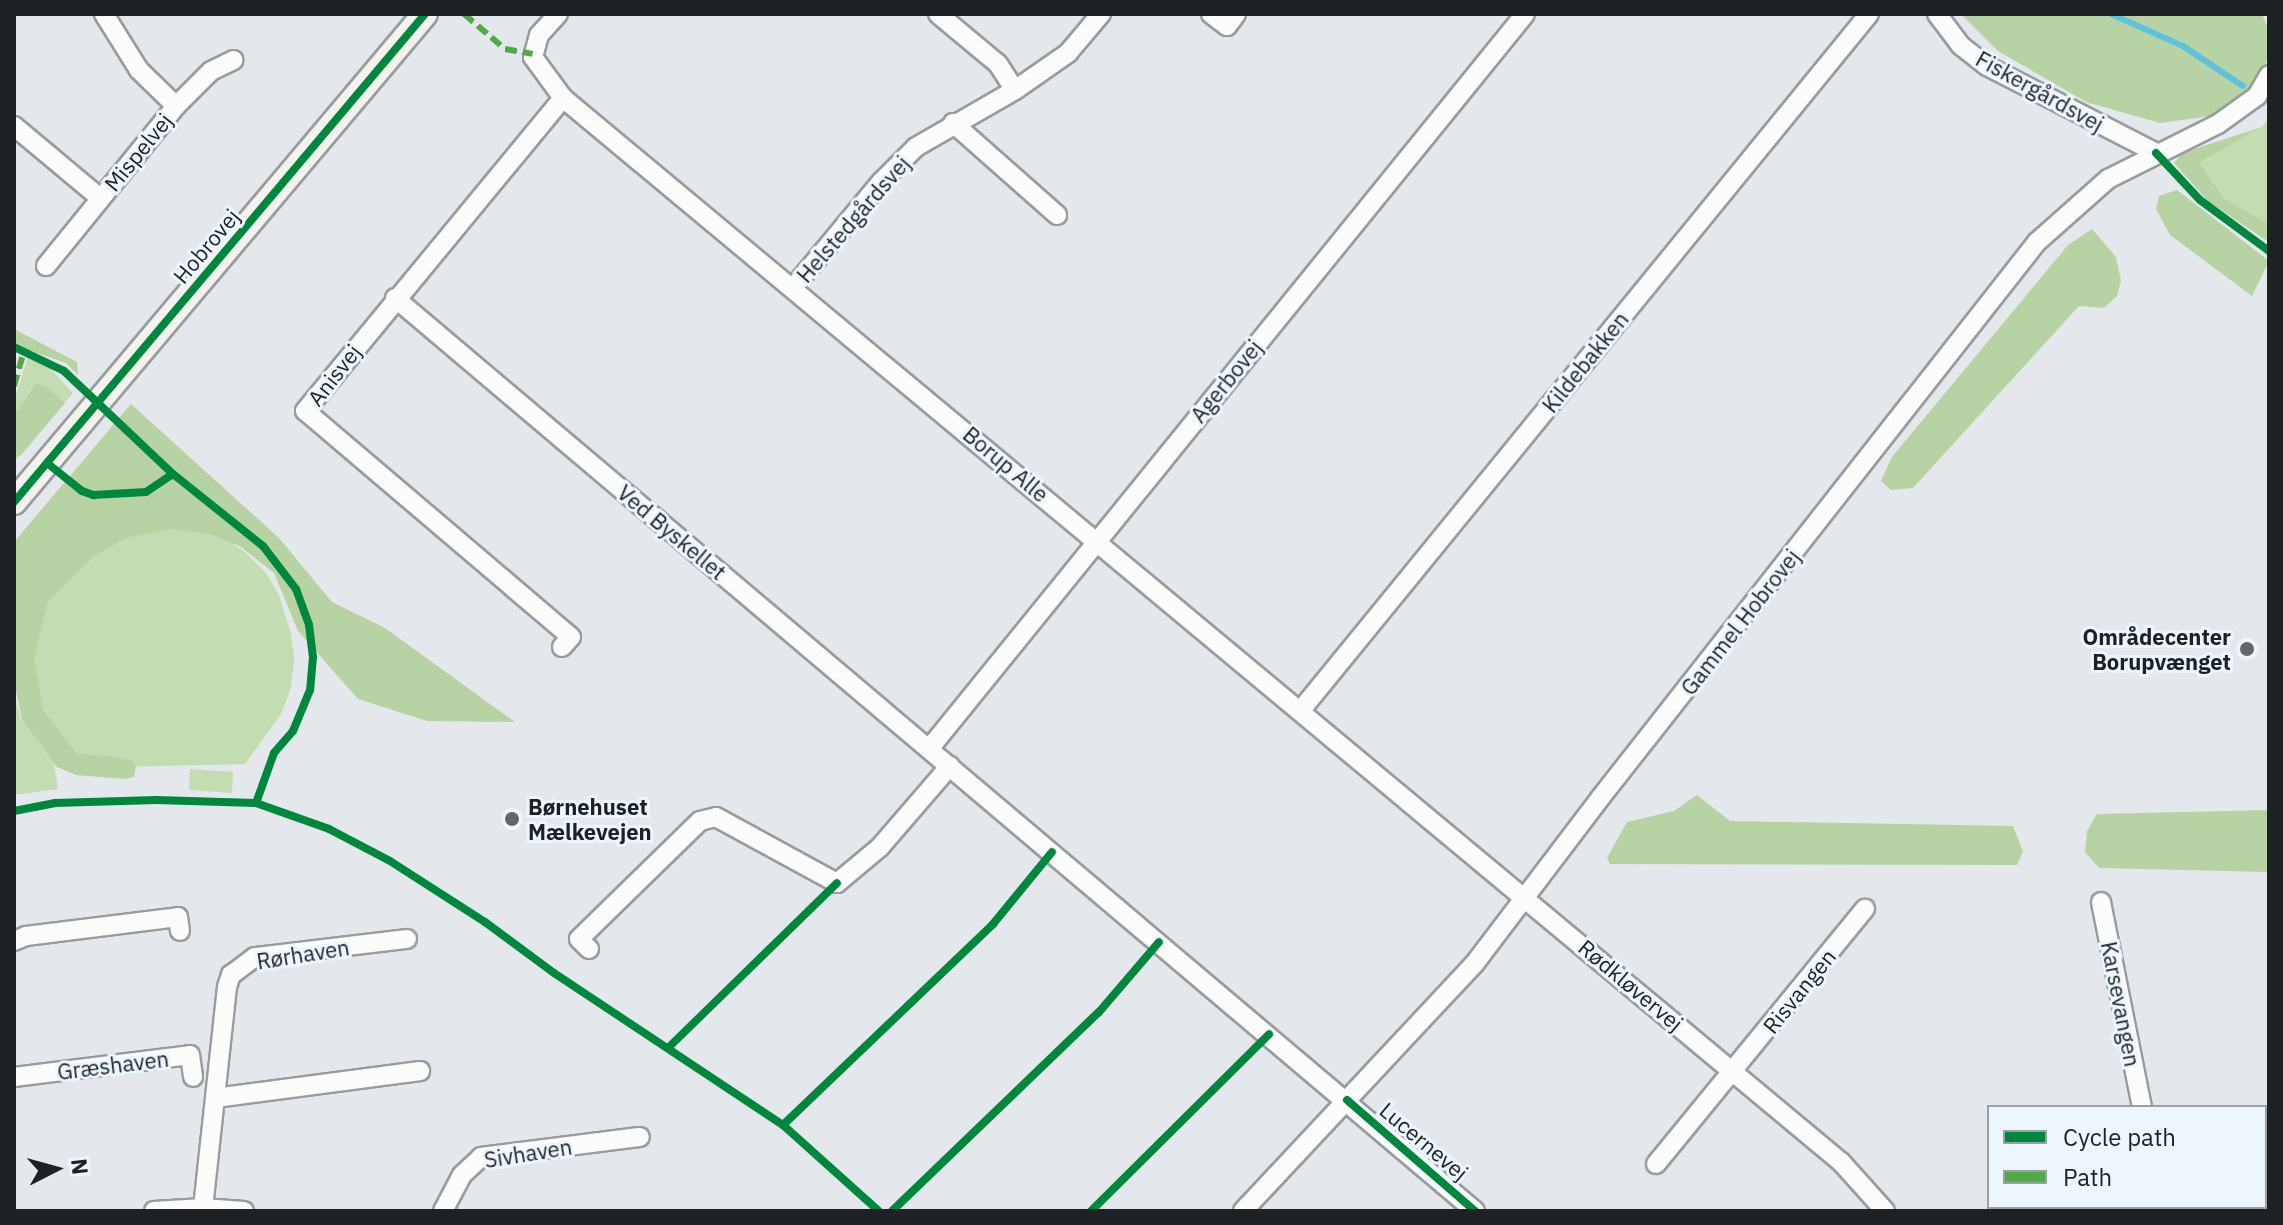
<!DOCTYPE html>
<html>
<head>
<meta charset="utf-8">
<style>
	body { margin:0 }
	#map { position:relative; width:2283px; height:1225px; overflow:hidden; background:#e4e8ec; font-family:"IBM Plex Sans",sans-serif }
	div>[style] { position:absolute }
	[style*='--x'] { left:calc(var(--x)*1px); top:calc(var(--y)*1px); width:calc(var(--w)*1px); rotate:calc(var(--a)*1deg) }
	.green>* { inset:0; background:#c4dcb2 }
	.forest>* { inset:0; background:#b7d2a3 }
	.stream>* { height:6px; margin:-3px; padding:0 3px; transform-origin:3px; border-radius:3px; background:#5ec1e0 }
	.roads { filter:drop-shadow(2px 0 #999c9f) drop-shadow(-2px 0 #999c9f) drop-shadow(0 2px #999c9f) drop-shadow(0 -2px #999c9f) }
	.street>* { height:18px; margin:-9px; padding:0 9px; transform-origin:9px; border-radius:9px; background:#fbfcfc }
	.secondary>* { height:24px; margin:-12px; padding:0 12px; transform-origin:12px; border-radius:12px; background:#f3f2ee }
	.quiet>* { height:6px; margin-top:-3px; transform-origin:0; background:repeating-linear-gradient(90deg,#52aa44 0 12px,transparent 0 18px) }
	.cycleway>* { height:8px; margin:-4px; padding:0 4px; transform-origin:4px; border-radius:4px; background:#00873e }
	.dots>* { width:22px; height:22px; translate:-50% -50%; box-sizing:border-box; border:4px solid #edf6fd; border-radius:50% }
	span { translate:-50% -50%; white-space:nowrap; text-align:center; line-height:1.15; -webkit-text-stroke:6px #edf6fd; paint-order:stroke }
	.street-label { font-size:22px; color:#1e2124 }
	.poi-label { font-size:22px; color:#1e2124; font-weight:700 }
	.right { translate:-100% -50%; text-align:right }
	.left { translate:0 -50%; text-align:left }
	.frame { position:absolute; inset:0; border:16px solid #1e2124; pointer-events:none }
	.legend { position:absolute; left:1987px; top:1105px; width:280px; height:104px; box-sizing:border-box; background:#edf6fd; border:2px solid #9aa1a6; margin:0; padding:10px 14px; list-style:none; font-size:24px; color:#1e2124 }
	.legend li { display:flex; align-items:center; gap:16px; height:40px }
	.legend b { width:40px; border:2px solid #9aa1a6 }
	.north { position:absolute; left:16px; top:1129px; width:80px; height:80px; -webkit-text-stroke:6px #edf6fd; paint-order:stroke; rotate:84deg; font-size:22px; font-weight:700; line-height:32px; text-align:center; color:#1e2124 }
	.north::after { content:''; display:block; margin:auto; width:28px; height:36px; background:#1e2124; clip-path:polygon(50% 0,100% 100%,50% 72%,0 100%) }
</style>
</head>
<body>
<div id="map">
	<div class="green">
		<i style="clip-path:polygon(2269px 118px,2269px 224px,2224px 198px,2199px 163px,2262px 127px)"></i>
		<i style="clip-path:polygon(28px 356px,44px 362px,73px 393px,14px 462px,14px 402px)"></i>
		<i style="clip-path:polygon(153px 524px,219px 535px,245px 552px,266px 573px,279px 595px,291px 634px,294px 659px,291px 688px,281px 714px,245px 764px,78px 768px,30px 695px,33px 611px,53px 575px)"></i>
		<i style="clip-path:polygon(14px 694px,21px 719px,54px 763px,58px 789px,14px 795px)"></i>
		<i style="clip-path:polygon(190px 769px,233px 772px,232px 793px,189px 790px)"></i>
	</div>
	<div class="forest">
		<i style="clip-path:polygon(1961px 14px,2262px 14px,2269px 31px,2269px 51px,2264px 72px,2242px 101px,2211px 116px,2160px 123px,2086px 102px,1998px 51px)"></i>
		<i style="clip-path:polygon(2262px 127px,2199px 163px,2224px 198px,2269px 224px,2269px 242px,2209px 202px,2174px 163px,2182px 153px)"></i>
		<i style="clip-path:polygon(2177px 190px,2269px 261px,2252px 296px,2170px 235px,2156px 209px,2159px 196px)"></i>
		<i style="clip-path:polygon(2092px 229px,2116px 257px,2121px 281px,2117px 296px,2104px 308px,2079px 306px,1913px 488px,1891px 490px,1881px 481px,1892px 457px,2068px 245px)"></i>
		<i style="clip-path:polygon(14px 329px,77px 362px,78px 375px,66px 363px,14px 345px)"></i>
		<i style="clip-path:polygon(36px 384px,47px 387px,65px 403px,21px 455px,14px 457px,14px 415px)"></i>
		<i style="clip-path:polygon(131px 404px,279px 538px,332px 602px,385px 628px,515px 722px,427px 721px,358px 699px,298px 631px,274px 573px,241px 547px,211px 534px,169px 529px,126px 538px,93px 557px,48px 601px,34px 658px,43px 710px,77px 754px,111px 756px,132px 761px,136px 766px,134px 777px,124px 779px,76px 775px,57px 767px,22px 720px,14px 681px,14px 542px)"></i>
		<i style="clip-path:polygon(1697px 795px,1730px 821px,2013px 826px,2023px 851px,2017px 865px,1610px 864px,1607px 858px,1627px 822px,1674px 811px)"></i>
		<i style="clip-path:polygon(2269px 810px,2269px 872px,2099px 868px,2085px 852px,2087px 831px,2097px 814px)"></i>
	</div>
	<div class="stream">
		<i style="--x:2111;--y:14;--w:79;--a:24"></i>
		<i style="--x:2183;--y:46;--w:72;--a:33.7"></i>
	</div>
	<div class="roads">
		<div class="street">
			<i style="--x:558;--y:14;--w:28;--a:132"></i>
			<i style="--x:539;--y:35;--w:23;--a:105"></i>
			<i style="--x:533;--y:57;--w:51;--a:53.8"></i>
			<i style="--x:563;--y:98;--w:1663;--a:39.78"></i>
			<i style="--x:1841;--y:1162;--w:66;--a:48.1"></i>
			<i style="--x:938;--y:14;--w:78;--a:39.8"></i>
			<i style="--x:998;--y:64;--w:31;--a:57"></i>
			<i style="--x:1211;--y:14;--w:20;--a:37"></i>
			<i style="--x:1227;--y:26;--w:15;--a:-53"></i>
			<i style="--x:1937;--y:14;--w:39;--a:53"></i>
			<i style="--x:1960;--y:45;--w:34;--a:38"></i>
			<i style="--x:1987;--y:66;--w:190;--a:27.2"></i>
			<i style="--x:176;--y:106;--w:49;--a:-45"></i>
			<i style="--x:211;--y:71;--w:25;--a:-26"></i>
			<i style="--x:953;--y:123;--w:139;--a:41.5"></i>
			<i style="--x:14;--y:126;--w:112;--a:39.9"></i>
			<i style="--x:46;--y:266;--w:206;--a:-50.9"></i>
			<i style="--x:176;--y:106;--w:52;--a:-135.8"></i>
			<i style="--x:139;--y:70;--w:66;--a:-122"></i>
			<i style="--x:793;--y:288;--w:138;--a:-50.3"></i>
			<i style="--x:881;--y:182;--w:49;--a:-45"></i>
			<i style="--x:916;--y:147;--w:114;--a:-29.9"></i>
			<i style="--x:1015;--y:90;--w:65;--a:-34.9"></i>
			<i style="--x:1068;--y:53;--w:51;--a:-49.8"></i>
			<i style="--x:395;--y:298;--w:1414;--a:40.21"></i>
			<i style="--x:562;--y:647;--w:13;--a:-48"></i>
			<i style="--x:571;--y:637;--w:349;--a:-139.6"></i>
			<i style="--x:305;--y:411;--w:406;--a:-50.5"></i>
			<i style="--x:1301;--y:710;--w:898;--a:-50.78"></i>
			<i style="--x:929;--y:749;--w:946;--a:-50.96"></i>
			<i style="--x:2101;--y:902;--w:209;--a:78.7"></i>
			<i style="--x:14;--y:941;--w:13;--a:-23"></i>
			<i style="--x:26;--y:936;--w:153;--a:-7.1"></i>
			<i style="--x:178;--y:917;--w:14;--a:82"></i>
			<i style="--x:589;--y:949;--w:14;--a:-135"></i>
			<i style="--x:579;--y:939;--w:169;--a:-44.3"></i>
			<i style="--x:700;--y:821;--w:16;--a:-14"></i>
			<i style="--x:716;--y:817;--w:138;--a:28.6"></i>
			<i style="--x:837;--y:883;--w:56;--a:-39.9"></i>
			<i style="--x:880;--y:847;--w:107;--a:-49.2"></i>
			<i style="--x:14;--y:1077;--w:177;--a:-7.1"></i>
			<i style="--x:190;--y:1055;--w:22;--a:82"></i>
			<i style="--x:215;--y:1098;--w:207;--a:-7.5"></i>
			<i style="--x:1656;--y:1164;--w:330;--a:-50.7"></i>
			<i style="--x:2162;--y:1207;--w:4;--a:90"></i>
			<i style="--x:203;--y:1208;--w:222;--a:-83.8"></i>
			<i style="--x:227;--y:987;--w:13;--a:-72"></i>
			<i style="--x:231;--y:975;--w:30;--a:-37"></i>
			<i style="--x:255;--y:957;--w:153;--a:-6.8"></i>
			<i style="--x:154;--y:1211;--w:49;--a:-3.5"></i>
			<i style="--x:203;--y:1208;--w:41;--a:4.2"></i>
			<i style="--x:443;--y:1211;--w:41;--a:-62.2"></i>
			<i style="--x:462;--y:1175;--w:26;--a:-43"></i>
			<i style="--x:481;--y:1157;--w:160;--a:-7.2"></i>
			<i style="--x:1243;--y:1211;--w:340;--a:-46.9"></i>
			<i style="--x:1475;--y:963;--w:208;--a:-52.8"></i>
			<i style="--x:1601;--y:797;--w:706;--a:-51.85"></i>
			<i style="--x:2037;--y:242;--w:95;--a:-41.6"></i>
			<i style="--x:2108;--y:179;--w:123;--a:-26.6"></i>
			<i style="--x:2218;--y:124;--w:48;--a:-35.7"></i>
			<i style="--x:2257;--y:96;--w:24;--a:-60"></i>
		</div>
		<div class="secondary">
			<i style="--x:14;--y:502;--w:638;--a:-49.9"></i>
		</div>
	</div>
	<div class="quiet">
		<i style="--x:464;--y:14;--w:54;--a:40.5"></i>
		<i style="--x:505;--y:49;--w:28;--a:10"></i>
		<i style="--x:14;--y:386;--w:37;--a:-74"></i>
	</div>
	<div class="cycleway">
		<i style="--x:2156;--y:153;--w:64;--a:46.9"></i>
		<i style="--x:2200;--y:200;--w:86;--a:36.5"></i>
		<i style="--x:14;--y:347;--w:55;--a:25.6"></i>
		<i style="--x:64;--y:371;--w:150;--a:43.4"></i>
		<i style="--x:173;--y:474;--w:115;--a:38.7"></i>
		<i style="--x:263;--y:546;--w:54;--a:52.5"></i>
		<i style="--x:296;--y:589;--w:38;--a:70"></i>
		<i style="--x:309;--y:625;--w:32;--a:83"></i>
		<i style="--x:313;--y:657;--w:33;--a:95"></i>
		<i style="--x:310;--y:690;--w:44;--a:112.5"></i>
		<i style="--x:293;--y:731;--w:29;--a:131"></i>
		<i style="--x:274;--y:753;--w:53;--a:109.8"></i>
		<i style="--x:47;--y:463;--w:45;--a:38.7"></i>
		<i style="--x:82;--y:491;--w:12;--a:20"></i>
		<i style="--x:93;--y:495;--w:53;--a:-3.2"></i>
		<i style="--x:146;--y:492;--w:32;--a:-34"></i>
		<i style="--x:14;--y:502;--w:638;--a:-49.9"></i>
		<i style="--x:14;--y:811;--w:42;--a:-11"></i>
		<i style="--x:55;--y:803;--w:101;--a:-1.7"></i>
		<i style="--x:156;--y:800;--w:100;--a:1.7"></i>
		<i style="--x:256;--y:803;--w:77;--a:19.6"></i>
		<i style="--x:329;--y:829;--w:69;--a:27.7"></i>
		<i style="--x:390;--y:861;--w:113;--a:32.7"></i>
		<i style="--x:485;--y:922;--w:86;--a:36.5"></i>
		<i style="--x:554;--y:973;--w:275;--a:33.6"></i>
		<i style="--x:783;--y:1125;--w:129;--a:41.9"></i>
		<i style="--x:668;--y:1048;--w:236;--a:-44.3"></i>
		<i style="--x:1347;--y:1100;--w:169;--a:40.9"></i>
		<i style="--x:783;--y:1125;--w:291;--a:-43.7"></i>
		<i style="--x:993;--y:924;--w:93;--a:-50.7"></i>
		<i style="--x:892;--y:1211;--w:287;--a:-43.9"></i>
		<i style="--x:1099;--y:1012;--w:92;--a:-49.4"></i>
		<i style="--x:1091;--y:1211;--w:251;--a:-44.8"></i>
	</div>
	<div class="dots">
		<i style="left:2247px;top:649px;background:#63676a"></i>
		<i style="left:512px;top:819px;background:#63676a"></i>
	</div>
	<div class="street-label">
		<span style="left:2040px;top:91px;rotate:29deg">Fiskergårdsvej</span>
		<span style="left:138px;top:152px;rotate:-51deg">Mispelvej</span>
		<span style="left:853px;top:219px;rotate:-49deg">Helstedgårdsvej</span>
		<span style="left:206px;top:246px;rotate:-50deg">Hobrovej</span>
		<span style="left:1585px;top:362px;rotate:-51deg">Kildebakken</span>
		<span style="left:334px;top:375px;rotate:-52deg">Anisvej</span>
		<span style="left:1226px;top:381px;rotate:-51deg">Agerbovej</span>
		<span style="left:1006px;top:464px;rotate:40deg">Borup Alle</span>
		<span style="left:672px;top:532px;rotate:40deg">Ved Byskellet</span>
		<span style="left:1740px;top:622px;rotate:-52deg">Gammel Hobrovej</span>
		<span style="left:303px;top:954px;rotate:-9deg">Rørhaven</span>
		<span style="left:1631px;top:985px;rotate:40deg">Rødkløvervej</span>
		<span style="left:1799px;top:991px;rotate:-51deg">Risvangen</span>
		<span style="left:2121px;top:1004px;rotate:79deg">Karsevangen</span>
		<span style="left:113px;top:1065px;rotate:-7deg">Græshaven</span>
		<span style="left:1424px;top:1141px;rotate:40deg">Lucernevej</span>
		<span style="left:528px;top:1153px;rotate:-9deg">Sivhaven</span>
	</div>
	<div class="poi-label">
		<span class="right" style="left:2231px;top:649px">Områdecenter<br>Borupvænget</span>
		<span class="left" style="left:528px;top:819px">Børnehuset<br>Mælkevejen</span>
	</div>
	<div class="frame"></div>
	<ul class="legend">
	<li><b style="height:10px;background:#00873e"></b>Cycle path</li>
	<li><b style="height:10px;background:#52aa44"></b>Path</li>
	</ul>
	<div class="north">N</div>
</div>
</body>
</html>
